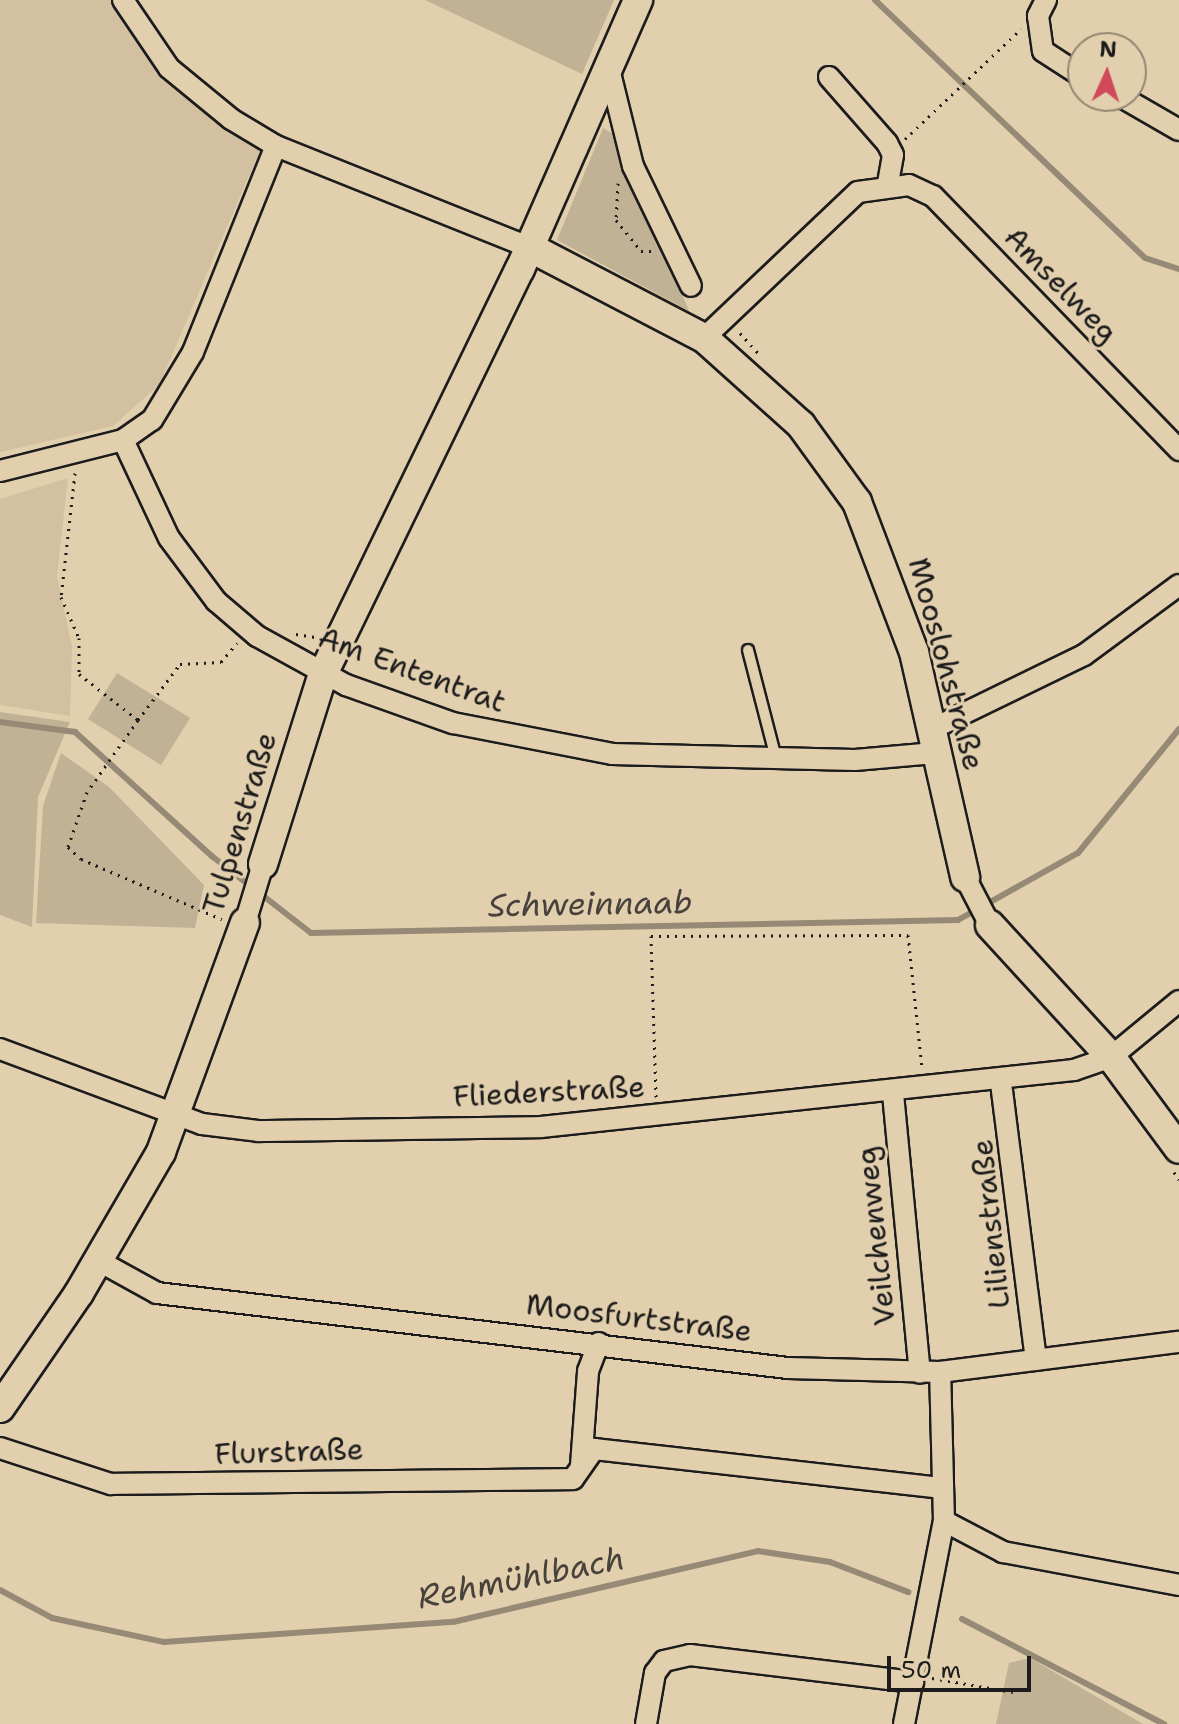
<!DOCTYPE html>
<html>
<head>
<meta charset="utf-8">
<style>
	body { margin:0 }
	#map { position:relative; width:1179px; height:1724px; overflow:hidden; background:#e2cfad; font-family:"Shantell Sans",sans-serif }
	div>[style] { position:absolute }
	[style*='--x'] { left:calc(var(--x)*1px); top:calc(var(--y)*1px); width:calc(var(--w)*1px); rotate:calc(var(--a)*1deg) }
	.built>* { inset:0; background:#d2c0a1 }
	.green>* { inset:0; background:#c1b195 }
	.stream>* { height:6px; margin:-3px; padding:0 3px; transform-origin:3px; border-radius:3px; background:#968a76 }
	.path>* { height:3px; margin-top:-1.5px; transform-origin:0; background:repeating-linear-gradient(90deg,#1c1c1c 0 2px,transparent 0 8px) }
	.roads { filter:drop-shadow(2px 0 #1c1c1c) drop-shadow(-2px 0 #1c1c1c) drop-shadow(0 2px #1c1c1c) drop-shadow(0 -2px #1c1c1c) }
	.lane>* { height:10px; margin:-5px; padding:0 5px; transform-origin:5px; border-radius:5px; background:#e2cfad }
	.street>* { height:20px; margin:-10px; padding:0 10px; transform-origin:10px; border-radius:10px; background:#e2cfad }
	.secondary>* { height:28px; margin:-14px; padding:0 14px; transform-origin:14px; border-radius:14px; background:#e2cfad }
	span { translate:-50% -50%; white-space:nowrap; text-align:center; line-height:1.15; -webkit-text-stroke:6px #e2cfad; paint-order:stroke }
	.street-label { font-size:30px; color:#1c1c1c }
	.water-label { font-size:32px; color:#47423c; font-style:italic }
	.north { position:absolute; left:1067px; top:32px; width:80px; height:80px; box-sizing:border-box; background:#e2cfad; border:2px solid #938773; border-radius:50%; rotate:3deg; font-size:22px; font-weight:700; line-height:32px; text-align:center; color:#1c1c1c }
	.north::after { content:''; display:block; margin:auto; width:28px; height:36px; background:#d1495b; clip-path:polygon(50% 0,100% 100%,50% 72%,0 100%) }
	.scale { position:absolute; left:887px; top:1656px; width:144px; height:36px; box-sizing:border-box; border:4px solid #1c1c1c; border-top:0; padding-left:10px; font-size:24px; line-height:28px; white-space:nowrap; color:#1c1c1c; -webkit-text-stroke:6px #e2cfad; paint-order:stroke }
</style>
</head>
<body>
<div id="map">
	<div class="built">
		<i style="clip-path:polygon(0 0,115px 0,261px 148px,159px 385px,113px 426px,0 452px)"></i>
		<i style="clip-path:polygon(68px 478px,57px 576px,72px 647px,70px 716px,0 705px,0 499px)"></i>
	</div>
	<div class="green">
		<i style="clip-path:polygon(425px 0,614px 0,582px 74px)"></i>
		<i style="clip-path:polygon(603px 128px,615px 135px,689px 311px,557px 240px)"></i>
		<i style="clip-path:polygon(117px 673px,190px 718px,161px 765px,88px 719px)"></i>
		<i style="clip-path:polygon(0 712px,70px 722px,38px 797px,32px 927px,0 915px)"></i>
		<i style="clip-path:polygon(61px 753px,109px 787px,204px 885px,195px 928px,36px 923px,43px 806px)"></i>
		<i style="clip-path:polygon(1030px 1658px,1143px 1724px,996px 1724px,1009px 1663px)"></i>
	</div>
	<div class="stream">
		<i style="--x:875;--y:0;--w:373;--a:43.7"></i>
		<i style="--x:1145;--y:258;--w:36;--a:18"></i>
		<i style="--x:0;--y:722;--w:76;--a:7.6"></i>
		<i style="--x:75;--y:732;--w:186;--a:42.2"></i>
		<i style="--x:213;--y:857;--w:124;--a:37.8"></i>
		<i style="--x:311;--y:933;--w:647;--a:-1.15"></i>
		<i style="--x:958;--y:920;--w:137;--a:-29.2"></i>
		<i style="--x:1078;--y:853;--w:160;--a:-50.8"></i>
		<i style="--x:0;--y:1590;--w:59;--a:28.3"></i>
		<i style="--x:52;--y:1618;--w:115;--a:12.1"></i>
		<i style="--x:164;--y:1642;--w:290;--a:-4"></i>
		<i style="--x:453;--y:1622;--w:313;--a:-13.1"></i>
		<i style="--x:758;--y:1551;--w:73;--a:8.7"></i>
		<i style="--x:830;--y:1562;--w:84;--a:21"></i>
		<i style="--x:962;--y:1619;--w:228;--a:27.5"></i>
	</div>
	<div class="path">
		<i style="--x:905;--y:139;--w:160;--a:-43.5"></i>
		<i style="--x:618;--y:183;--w:37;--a:93"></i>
		<i style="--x:616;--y:220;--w:40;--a:51"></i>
		<i style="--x:641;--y:251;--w:10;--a:0"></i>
		<i style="--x:740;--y:333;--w:28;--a:48"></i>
		<i style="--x:75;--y:473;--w:125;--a:96.4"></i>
		<i style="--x:61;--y:597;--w:45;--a:66.3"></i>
		<i style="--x:79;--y:638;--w:36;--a:90"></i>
		<i style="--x:79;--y:674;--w:75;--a:37.9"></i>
		<i style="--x:138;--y:720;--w:88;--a:125.3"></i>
		<i style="--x:87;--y:792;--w:58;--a:109.1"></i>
		<i style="--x:68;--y:847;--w:18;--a:43"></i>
		<i style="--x:81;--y:859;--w:153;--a:23.1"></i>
		<i style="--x:296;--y:634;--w:19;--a:9"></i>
		<i style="--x:138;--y:720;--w:70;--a:-53.1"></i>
		<i style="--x:180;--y:664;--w:41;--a:-2.8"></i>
		<i style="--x:221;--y:662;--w:25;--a:-50"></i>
		<i style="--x:656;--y:1097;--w:161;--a:-91.8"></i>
		<i style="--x:651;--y:936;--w:257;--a:-0.2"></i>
		<i style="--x:908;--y:935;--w:135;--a:84"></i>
		<i style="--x:1174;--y:1172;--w:9;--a:58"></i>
		<i style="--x:932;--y:1678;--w:82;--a:9.8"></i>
	</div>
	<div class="roads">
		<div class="lane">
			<i style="--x:748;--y:650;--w:112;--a:75.5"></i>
		</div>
		<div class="street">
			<i style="--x:123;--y:0;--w:82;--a:55.9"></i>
			<i style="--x:169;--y:68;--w:80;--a:39.4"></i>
			<i style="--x:231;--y:119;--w:52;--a:31"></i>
			<i style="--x:276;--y:146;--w:272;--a:21.8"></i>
			<i style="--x:1046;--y:0;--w:18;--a:117"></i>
			<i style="--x:1038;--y:16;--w:35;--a:82"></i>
			<i style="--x:1043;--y:51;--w:48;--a:33"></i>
			<i style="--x:609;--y:69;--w:100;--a:76.1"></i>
			<i style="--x:633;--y:166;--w:133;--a:64.2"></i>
			<i style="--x:829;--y:77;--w:88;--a:48.7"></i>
			<i style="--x:887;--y:143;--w:13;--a:63"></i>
			<i style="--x:893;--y:155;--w:29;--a:100"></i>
			<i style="--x:1120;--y:96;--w:68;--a:30"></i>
			<i style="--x:704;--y:338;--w:212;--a:-43.5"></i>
			<i style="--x:858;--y:192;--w:51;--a:-7.8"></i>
			<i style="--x:909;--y:185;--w:26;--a:25"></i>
			<i style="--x:933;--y:196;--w:354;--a:45.9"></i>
			<i style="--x:123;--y:440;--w:108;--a:64.9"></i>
			<i style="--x:169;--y:538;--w:79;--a:53.3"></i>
			<i style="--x:216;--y:601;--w:54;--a:40.5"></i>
			<i style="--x:257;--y:636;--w:102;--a:28.8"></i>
			<i style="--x:346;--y:685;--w:114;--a:19.6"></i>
			<i style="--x:453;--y:723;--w:162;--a:11"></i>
			<i style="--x:612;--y:754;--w:243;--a:1.4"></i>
			<i style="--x:855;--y:760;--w:80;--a:-5"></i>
			<i style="--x:0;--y:471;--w:127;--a:-14.1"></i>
			<i style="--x:123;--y:440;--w:35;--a:-35"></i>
			<i style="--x:152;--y:420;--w:79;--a:-58.9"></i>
			<i style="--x:193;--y:352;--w:222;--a:-68.1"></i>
			<i style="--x:930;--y:730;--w:171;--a:-26"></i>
			<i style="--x:1084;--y:655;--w:118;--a:-36.4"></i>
			<i style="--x:965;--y:877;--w:54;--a:62.5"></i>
			<i style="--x:245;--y:923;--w:62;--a:-73"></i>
			<i style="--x:0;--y:1049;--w:215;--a:20.4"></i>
			<i style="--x:202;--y:1124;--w:56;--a:7.1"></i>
			<i style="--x:258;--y:1131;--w:283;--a:-0.8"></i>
			<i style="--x:541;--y:1127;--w:536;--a:-6.1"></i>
			<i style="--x:1074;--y:1070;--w:39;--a:-19"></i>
			<i style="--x:1111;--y:1057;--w:88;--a:-39.5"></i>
			<i style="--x:1001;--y:1083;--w:279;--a:82.8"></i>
			<i style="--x:893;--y:1094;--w:280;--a:84.5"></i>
			<i style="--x:99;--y:1261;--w:66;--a:28.9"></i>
			<i style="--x:157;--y:1293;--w:635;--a:6.78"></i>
			<i style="--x:788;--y:1368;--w:152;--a:1.5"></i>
			<i style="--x:940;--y:1372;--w:241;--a:-7.2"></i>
			<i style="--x:0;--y:1448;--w:117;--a:18"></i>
			<i style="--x:111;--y:1484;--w:462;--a:-0.6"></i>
			<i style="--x:573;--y:1479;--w:37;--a:-55"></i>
			<i style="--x:594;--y:1449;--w:351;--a:6.4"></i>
			<i style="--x:581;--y:1465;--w:94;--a:-85.7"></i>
			<i style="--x:588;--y:1371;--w:30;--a:-69"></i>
			<i style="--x:944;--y:1521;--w:67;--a:27.7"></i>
			<i style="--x:1003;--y:1552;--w:179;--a:10.6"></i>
			<i style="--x:646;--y:1724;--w:52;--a:-80"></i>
			<i style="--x:655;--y:1673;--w:15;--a:-53"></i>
			<i style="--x:664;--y:1661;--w:27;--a:-13"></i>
			<i style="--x:690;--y:1655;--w:225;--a:6.9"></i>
			<i style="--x:904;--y:1724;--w:207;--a:-78.9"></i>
			<i style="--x:944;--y:1521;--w:149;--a:-91.5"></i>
		</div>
		<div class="secondary">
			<i style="--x:529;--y:247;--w:197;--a:27.5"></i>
			<i style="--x:704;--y:338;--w:130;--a:41.9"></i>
			<i style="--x:801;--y:425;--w:95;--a:54"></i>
			<i style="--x:857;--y:502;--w:160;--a:69.2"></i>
			<i style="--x:914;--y:652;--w:231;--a:77.2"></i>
			<i style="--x:263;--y:864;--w:199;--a:-72.5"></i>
			<i style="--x:323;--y:674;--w:450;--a:-64.1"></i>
			<i style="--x:520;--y:269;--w:294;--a:-66.3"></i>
			<i style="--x:990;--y:925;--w:179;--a:47.5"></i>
			<i style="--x:1111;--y:1057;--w:114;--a:53.5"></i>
			<i style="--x:0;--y:1408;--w:140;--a:-55.5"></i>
			<i style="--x:79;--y:1293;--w:163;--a:-59.8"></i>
			<i style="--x:161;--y:1152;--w:244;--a:-69.9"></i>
		</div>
	</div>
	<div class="street-label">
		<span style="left:1061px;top:285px;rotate:46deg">Amselweg</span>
		<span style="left:946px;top:664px;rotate:75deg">Mooslohstraße</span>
		<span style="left:412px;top:670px;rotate:20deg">Am Ententrat</span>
		<span style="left:240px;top:823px;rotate:-73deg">Tulpenstraße</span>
		<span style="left:549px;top:1092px;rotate:-3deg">Fliederstraße</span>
		<span style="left:991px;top:1224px;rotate:-96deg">Lilienstraße</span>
		<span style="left:876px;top:1236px;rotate:-96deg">Veilchenweg</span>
		<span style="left:639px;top:1318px;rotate:7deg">Moosfurtstraße</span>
		<span style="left:289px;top:1452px;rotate:-2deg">Flurstraße</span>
	</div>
	<div class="water-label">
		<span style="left:590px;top:904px;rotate:-1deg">Schweinnaab</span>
		<span style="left:521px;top:1578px;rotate:-11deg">Rehmühlbach</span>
	</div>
	<div class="north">N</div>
	<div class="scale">50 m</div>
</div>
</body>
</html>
